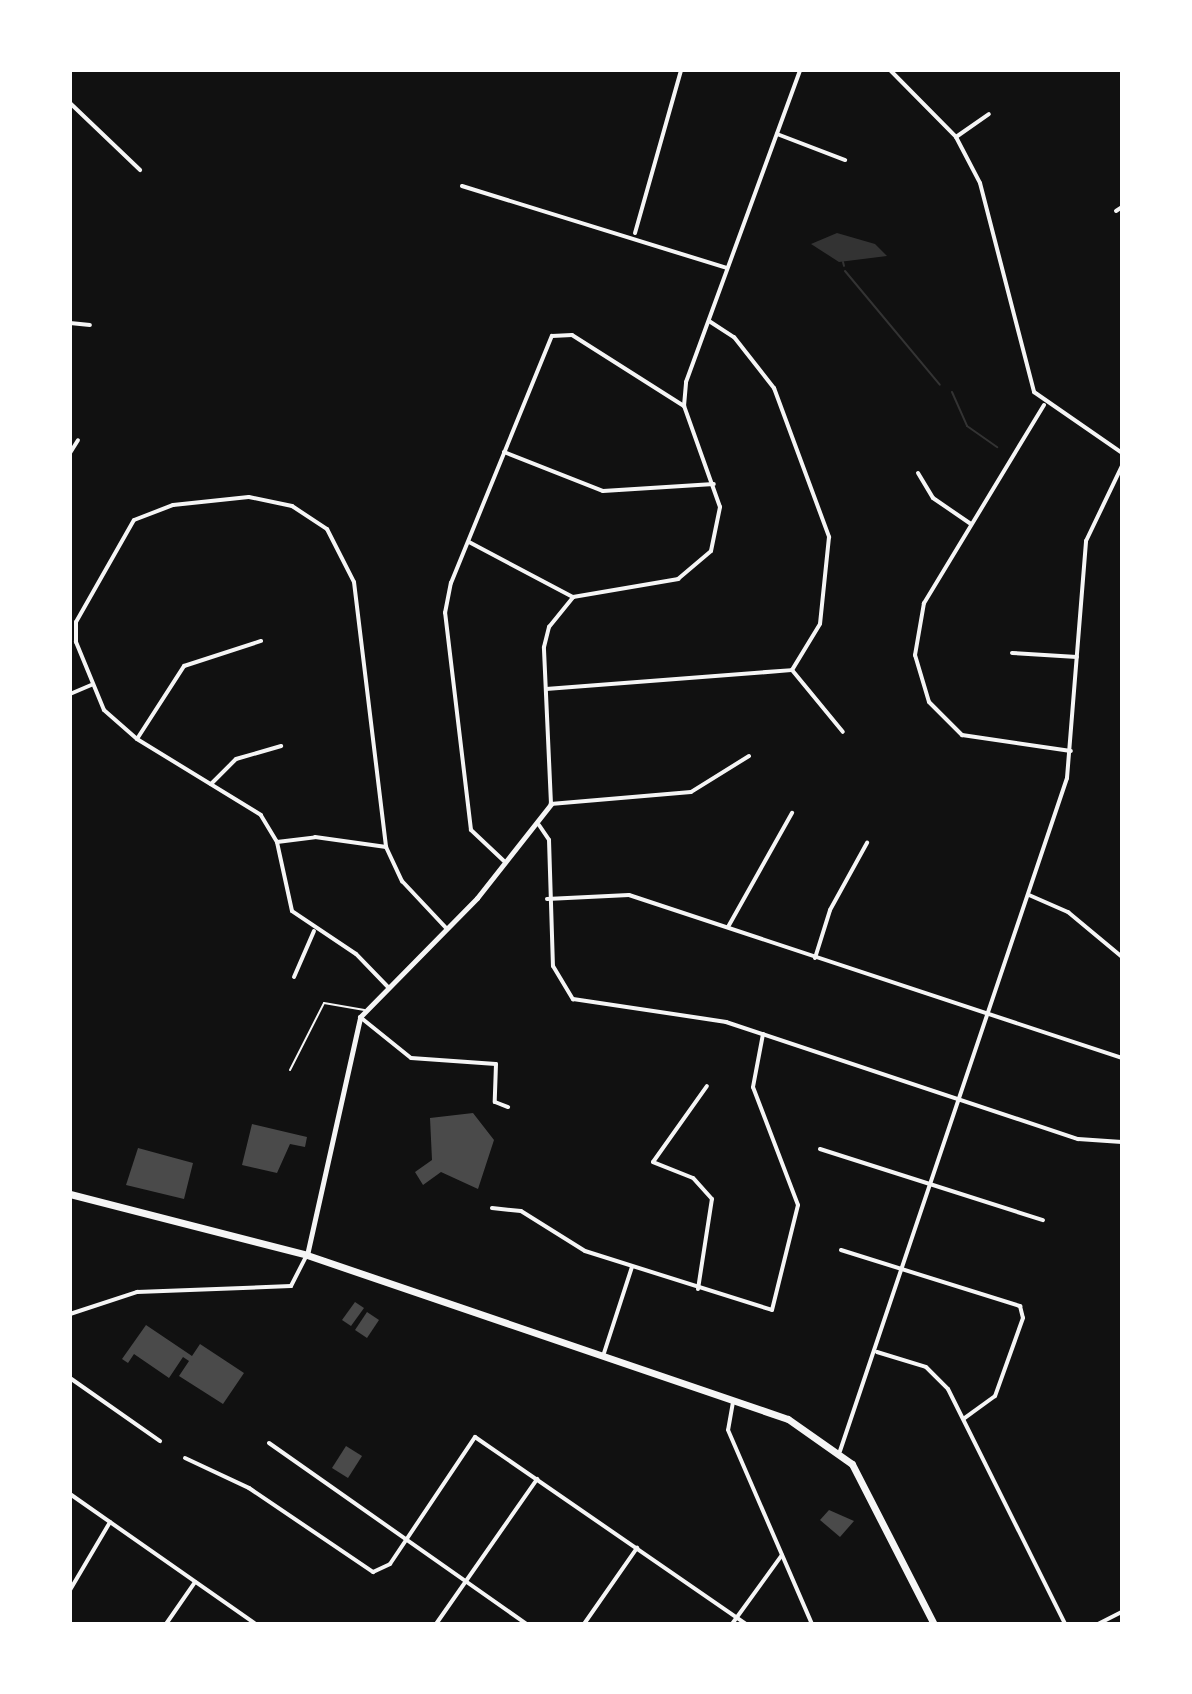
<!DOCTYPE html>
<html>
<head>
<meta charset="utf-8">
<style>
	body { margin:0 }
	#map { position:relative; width:1192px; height:1694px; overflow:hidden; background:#111; font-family:Georgia,serif }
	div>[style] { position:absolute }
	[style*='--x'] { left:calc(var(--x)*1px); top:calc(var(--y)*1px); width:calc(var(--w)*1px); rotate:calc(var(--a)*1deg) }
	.water>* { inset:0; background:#333 }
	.stream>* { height:2px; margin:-1px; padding:0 1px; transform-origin:1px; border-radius:1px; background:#333 }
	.building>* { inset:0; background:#4a4a4a }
	.service>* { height:2px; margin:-1px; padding:0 1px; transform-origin:1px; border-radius:1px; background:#f5f5f5 }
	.minor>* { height:4px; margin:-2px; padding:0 2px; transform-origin:2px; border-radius:2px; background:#f5f5f5 }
	.tertiary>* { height:5px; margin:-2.5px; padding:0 2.5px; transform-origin:2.5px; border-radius:2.5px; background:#f5f5f5 }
	.primary>* { height:7px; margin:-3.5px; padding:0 3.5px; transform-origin:3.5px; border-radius:3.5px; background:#f5f5f5 }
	span { translate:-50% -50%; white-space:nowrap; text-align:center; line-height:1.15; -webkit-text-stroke:6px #fff; paint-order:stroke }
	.frame { position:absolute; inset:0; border:72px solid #fff; pointer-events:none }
</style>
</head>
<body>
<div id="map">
	<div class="water">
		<i style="clip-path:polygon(837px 233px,875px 244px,887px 256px,839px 262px,811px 244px)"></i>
	</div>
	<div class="stream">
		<i style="--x:843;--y:262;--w:4;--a:76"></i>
		<i style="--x:845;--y:271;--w:148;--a:50.2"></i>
		<i style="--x:952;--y:392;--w:37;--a:66"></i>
		<i style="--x:967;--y:426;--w:37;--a:35"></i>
	</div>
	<div class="building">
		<i style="clip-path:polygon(473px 1113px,494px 1140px,478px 1189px,441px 1172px,423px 1185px,415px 1172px,432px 1160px,430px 1118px)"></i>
		<i style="clip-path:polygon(252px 1124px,307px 1137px,305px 1147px,290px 1144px,277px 1173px,242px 1165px)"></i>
		<i style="clip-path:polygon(138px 1148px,193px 1163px,184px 1199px,126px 1185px)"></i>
		<i style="clip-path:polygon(355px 1302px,364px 1308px,351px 1326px,342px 1320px)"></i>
		<i style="clip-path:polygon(367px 1312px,379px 1320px,367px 1338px,355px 1330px)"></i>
		<i style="clip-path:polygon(146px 1325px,192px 1356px,200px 1344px,244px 1373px,223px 1404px,179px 1376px,189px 1361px,183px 1357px,169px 1378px,134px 1354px,128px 1363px,122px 1359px)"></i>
		<i style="clip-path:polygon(346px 1446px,362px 1456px,348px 1478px,332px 1468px)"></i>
		<i style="clip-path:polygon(829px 1510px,854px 1521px,840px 1537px,820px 1520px)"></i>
	</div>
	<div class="service">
		<i style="--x:290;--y:1070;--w:75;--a:-63.1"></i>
		<i style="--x:324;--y:1003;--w:41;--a:9.9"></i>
	</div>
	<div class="minor">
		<i style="--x:890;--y:70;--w:94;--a:45.4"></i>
		<i style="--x:956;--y:137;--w:52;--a:62.4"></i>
		<i style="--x:980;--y:183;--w:216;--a:75.5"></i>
		<i style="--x:1034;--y:392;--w:107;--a:34.7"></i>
		<i style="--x:70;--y:103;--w:97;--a:43.7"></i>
		<i style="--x:777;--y:134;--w:73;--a:20.9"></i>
		<i style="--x:956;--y:137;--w:40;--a:-34.9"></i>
		<i style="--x:462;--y:186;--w:277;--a:17.2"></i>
		<i style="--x:1116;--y:211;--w:7;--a:-34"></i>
		<i style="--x:635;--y:233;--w:169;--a:-74.2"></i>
		<i style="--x:709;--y:321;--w:30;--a:33"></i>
		<i style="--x:734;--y:337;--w:65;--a:51.9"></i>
		<i style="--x:774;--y:388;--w:159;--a:69.7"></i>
		<i style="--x:829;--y:537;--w:87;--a:95.9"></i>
		<i style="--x:820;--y:624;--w:54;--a:121.3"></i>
		<i style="--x:70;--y:323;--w:20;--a:6"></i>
		<i style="--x:1044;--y:405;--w:232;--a:121.2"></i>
		<i style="--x:924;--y:603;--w:53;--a:99.8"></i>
		<i style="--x:915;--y:655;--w:49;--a:73.4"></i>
		<i style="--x:929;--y:702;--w:47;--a:45"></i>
		<i style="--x:962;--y:735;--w:110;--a:8.4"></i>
		<i style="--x:504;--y:452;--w:106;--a:21.5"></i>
		<i style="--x:603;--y:491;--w:111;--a:-3.6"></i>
		<i style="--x:70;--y:453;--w:15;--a:-58"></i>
		<i style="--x:918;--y:473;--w:29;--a:59"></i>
		<i style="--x:933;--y:498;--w:46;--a:34.4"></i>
		<i style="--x:469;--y:542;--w:118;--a:27.9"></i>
		<i style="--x:1012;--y:653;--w:65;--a:3.5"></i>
		<i style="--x:792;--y:670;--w:80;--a:50.6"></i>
		<i style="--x:546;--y:689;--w:246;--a:-4.4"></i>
		<i style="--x:70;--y:694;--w:23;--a:-23"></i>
		<i style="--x:137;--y:739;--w:87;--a:-57.2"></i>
		<i style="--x:184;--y:666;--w:81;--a:-18"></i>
		<i style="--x:749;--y:756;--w:68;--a:148.2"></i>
		<i style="--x:691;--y:792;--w:141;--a:175.1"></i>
		<i style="--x:551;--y:804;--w:157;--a:-92.6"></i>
		<i style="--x:544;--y:647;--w:21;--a:-76"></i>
		<i style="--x:549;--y:627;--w:38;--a:-51"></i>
		<i style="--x:573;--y:597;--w:107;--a:-9.7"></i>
		<i style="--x:678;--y:579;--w:43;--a:-40.3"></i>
		<i style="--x:711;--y:551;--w:45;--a:-78.4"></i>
		<i style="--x:720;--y:507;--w:107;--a:-109.6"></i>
		<i style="--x:684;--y:406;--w:24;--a:-85"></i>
		<i style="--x:686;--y:382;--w:332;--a:-69.9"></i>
		<i style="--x:211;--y:784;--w:35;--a:-45"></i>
		<i style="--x:236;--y:759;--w:47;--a:-16.1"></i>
		<i style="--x:539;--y:825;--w:18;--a:56"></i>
		<i style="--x:549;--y:840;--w:126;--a:88.2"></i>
		<i style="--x:553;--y:966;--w:39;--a:59"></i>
		<i style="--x:573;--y:999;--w:155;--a:8.5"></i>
		<i style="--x:726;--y:1022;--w:371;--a:18.4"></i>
		<i style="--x:1078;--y:1139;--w:44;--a:3.9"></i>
		<i style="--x:277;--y:842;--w:38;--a:-7"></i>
		<i style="--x:315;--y:837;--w:72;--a:8"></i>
		<i style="--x:505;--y:862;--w:47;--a:-136.7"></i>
		<i style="--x:471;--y:830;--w:219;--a:-96.8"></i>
		<i style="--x:445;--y:613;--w:31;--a:-79"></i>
		<i style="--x:451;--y:583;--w:267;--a:-67.8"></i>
		<i style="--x:552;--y:336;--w:20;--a:-3"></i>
		<i style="--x:572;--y:335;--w:133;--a:32.4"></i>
		<i style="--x:1029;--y:895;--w:43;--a:23.6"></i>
		<i style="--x:1068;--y:912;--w:70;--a:39.8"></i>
		<i style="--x:547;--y:899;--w:82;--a:-2.8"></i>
		<i style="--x:629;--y:895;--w:519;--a:18.3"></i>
		<i style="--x:728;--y:927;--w:131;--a:-60.7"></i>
		<i style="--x:815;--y:958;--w:50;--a:-72.6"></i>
		<i style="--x:830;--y:910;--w:77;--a:-61.1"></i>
		<i style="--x:294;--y:977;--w:50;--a:-66.5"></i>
		<i style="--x:388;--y:987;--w:46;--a:-134.1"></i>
		<i style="--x:356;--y:954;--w:77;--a:-146.1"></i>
		<i style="--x:292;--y:911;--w:71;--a:-102.3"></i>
		<i style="--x:277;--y:842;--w:31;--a:-121"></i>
		<i style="--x:261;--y:815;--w:145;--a:-148.5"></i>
		<i style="--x:137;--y:739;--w:44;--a:-138.7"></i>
		<i style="--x:104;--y:710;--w:74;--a:-112.4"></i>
		<i style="--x:76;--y:642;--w:20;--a:-90"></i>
		<i style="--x:76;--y:622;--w:117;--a:-60.4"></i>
		<i style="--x:134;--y:520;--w:42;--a:-21"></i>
		<i style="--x:173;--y:505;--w:76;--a:-6"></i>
		<i style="--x:249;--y:497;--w:44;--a:11.8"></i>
		<i style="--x:292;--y:506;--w:42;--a:33.3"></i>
		<i style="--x:327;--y:529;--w:59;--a:63"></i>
		<i style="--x:354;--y:582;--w:267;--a:83.1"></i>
		<i style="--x:386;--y:847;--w:38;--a:65"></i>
		<i style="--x:402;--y:881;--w:66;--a:46.8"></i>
		<i style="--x:360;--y:1017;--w:65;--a:38.8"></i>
		<i style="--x:411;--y:1058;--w:85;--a:4"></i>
		<i style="--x:496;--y:1064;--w:38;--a:92"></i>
		<i style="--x:495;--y:1102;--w:14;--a:21"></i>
		<i style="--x:820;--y:1149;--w:234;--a:17.7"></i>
		<i style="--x:492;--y:1208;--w:29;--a:6"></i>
		<i style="--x:521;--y:1211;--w:75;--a:32"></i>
		<i style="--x:585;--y:1251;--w:196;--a:17.5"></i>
		<i style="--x:772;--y:1310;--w:108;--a:-76.1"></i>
		<i style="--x:798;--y:1205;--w:126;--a:-110.9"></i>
		<i style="--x:753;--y:1087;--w:54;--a:-79.3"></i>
		<i style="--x:841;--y:1250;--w:188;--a:17.4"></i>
		<i style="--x:1020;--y:1306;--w:12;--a:76"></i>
		<i style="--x:1023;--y:1318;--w:83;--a:109.7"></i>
		<i style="--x:995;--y:1396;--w:39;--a:144"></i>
		<i style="--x:698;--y:1289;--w:91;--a:-81.2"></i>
		<i style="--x:712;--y:1199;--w:28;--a:-132"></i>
		<i style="--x:693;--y:1178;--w:43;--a:-158.2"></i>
		<i style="--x:653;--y:1162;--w:93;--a:-54.6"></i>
		<i style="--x:70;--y:1314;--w:71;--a:-18.2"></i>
		<i style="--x:137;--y:1292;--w:154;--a:-2.2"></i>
		<i style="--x:291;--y:1286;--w:35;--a:-63"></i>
		<i style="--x:877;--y:1352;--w:51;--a:17"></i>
		<i style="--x:926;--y:1367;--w:31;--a:45"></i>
		<i style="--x:948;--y:1389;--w:263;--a:63.5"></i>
		<i style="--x:604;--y:1353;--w:90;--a:-72"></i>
		<i style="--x:70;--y:1378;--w:110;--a:35"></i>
		<i style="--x:733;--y:1402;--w:28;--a:100"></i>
		<i style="--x:728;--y:1430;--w:211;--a:66.6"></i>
		<i style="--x:269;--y:1443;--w:315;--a:35.1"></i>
		<i style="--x:840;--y:1451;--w:710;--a:-71.36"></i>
		<i style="--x:1067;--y:778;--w:238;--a:-85.4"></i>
		<i style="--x:1086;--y:541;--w:83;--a:-64.4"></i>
		<i style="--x:185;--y:1458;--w:71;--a:25.1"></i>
		<i style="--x:249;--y:1488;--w:150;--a:34.1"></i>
		<i style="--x:373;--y:1572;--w:19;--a:-25"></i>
		<i style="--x:390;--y:1564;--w:153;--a:-56.2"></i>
		<i style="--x:475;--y:1437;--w:329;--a:34.6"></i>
		<i style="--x:70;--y:1494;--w:227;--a:35"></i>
		<i style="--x:70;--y:1590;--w:79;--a:-59.5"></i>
		<i style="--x:166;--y:1624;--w:51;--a:-55.4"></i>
		<i style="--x:436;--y:1624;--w:177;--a:-55.1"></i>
		<i style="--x:584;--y:1624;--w:93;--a:-55.1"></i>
		<i style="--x:732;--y:1624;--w:85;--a:-54.1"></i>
		<i style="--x:1098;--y:1624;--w:27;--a:-27"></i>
	</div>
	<div class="tertiary">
		<i style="--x:307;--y:1255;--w:244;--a:-77.4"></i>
		<i style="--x:360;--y:1017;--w:167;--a:-45.5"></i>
		<i style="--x:477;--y:898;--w:120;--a:-51.8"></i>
	</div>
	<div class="primary">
		<i style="--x:70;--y:1194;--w:245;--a:14.4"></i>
		<i style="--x:307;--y:1255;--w:508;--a:18.83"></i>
		<i style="--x:788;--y:1419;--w:78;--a:35.1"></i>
		<i style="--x:852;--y:1464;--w:180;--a:62.9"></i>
	</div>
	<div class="frame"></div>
</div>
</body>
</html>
